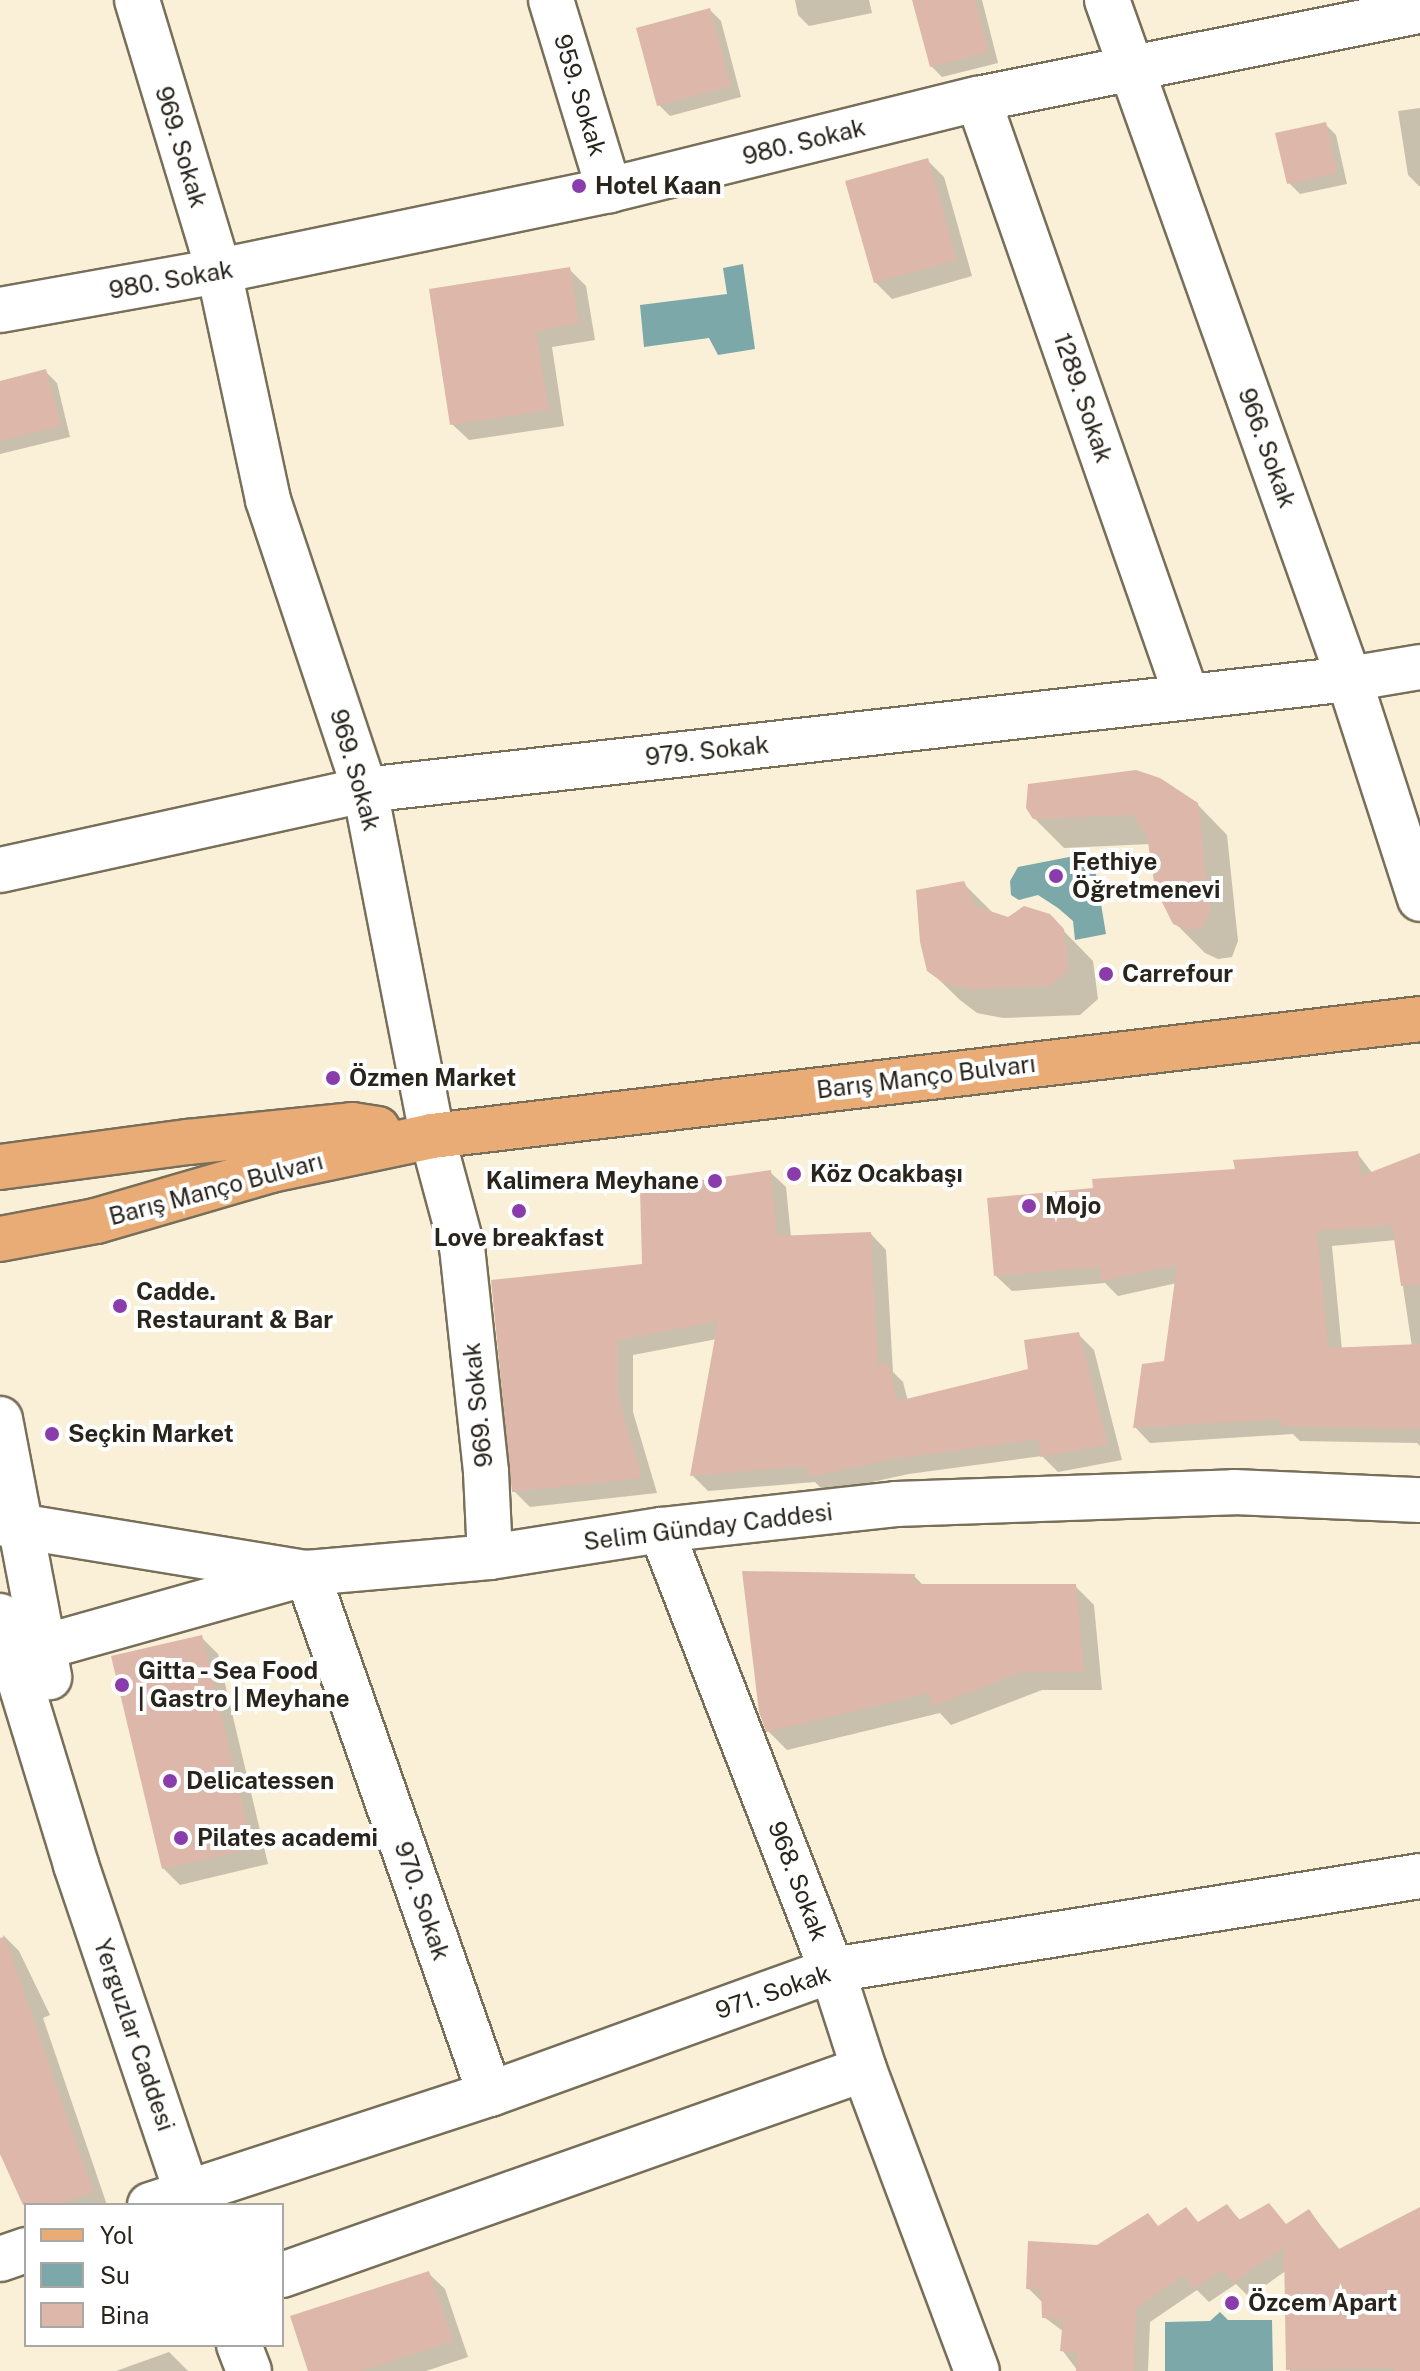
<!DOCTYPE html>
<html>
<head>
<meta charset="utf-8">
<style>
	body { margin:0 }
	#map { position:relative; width:1420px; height:2371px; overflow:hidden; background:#faf0d8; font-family:"Public Sans",sans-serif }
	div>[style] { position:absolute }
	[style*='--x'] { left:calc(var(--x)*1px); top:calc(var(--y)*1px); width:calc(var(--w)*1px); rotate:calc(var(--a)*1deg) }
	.water>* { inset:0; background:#7ca8aa }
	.shadow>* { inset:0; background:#0003 }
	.building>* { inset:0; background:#dcb7aa }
	.roads { filter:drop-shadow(2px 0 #786f5a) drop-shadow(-2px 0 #786f5a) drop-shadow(0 2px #786f5a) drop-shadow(0 -2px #786f5a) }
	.minor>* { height:44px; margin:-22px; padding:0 22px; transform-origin:22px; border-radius:22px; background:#fff }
	.major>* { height:44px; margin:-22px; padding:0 22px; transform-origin:22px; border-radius:22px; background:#eaac76 }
	.dots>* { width:22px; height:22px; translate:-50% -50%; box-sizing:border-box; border:4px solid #fff; border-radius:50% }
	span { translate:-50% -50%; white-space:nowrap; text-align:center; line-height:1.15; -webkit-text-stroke:8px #fff; paint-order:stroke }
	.street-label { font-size:24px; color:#29251c }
	.poi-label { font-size:24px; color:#29251c; font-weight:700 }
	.left { translate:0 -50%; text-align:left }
	.right { translate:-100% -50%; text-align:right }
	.legend { position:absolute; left:24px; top:2203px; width:260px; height:144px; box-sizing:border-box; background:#fff; border:2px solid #a9a8a4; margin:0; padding:10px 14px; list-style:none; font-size:24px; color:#29251c }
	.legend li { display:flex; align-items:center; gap:16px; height:40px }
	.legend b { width:40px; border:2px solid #a9a8a4 }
</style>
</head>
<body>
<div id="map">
	<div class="water">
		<i style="clip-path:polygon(743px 264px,755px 349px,718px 355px,709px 338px,644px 347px,640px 305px,727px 294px,723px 268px)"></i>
		<i style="clip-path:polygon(1069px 857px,1090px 859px,1095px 868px,1106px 934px,1075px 940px,1073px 921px,1058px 908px,1038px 895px,1019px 900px,1011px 895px,1010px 881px,1018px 867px)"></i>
		<i style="clip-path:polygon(1220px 2312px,1228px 2320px,1272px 2320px,1273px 2371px,1165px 2371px,1165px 2322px,1210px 2321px)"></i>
	</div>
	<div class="shadow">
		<i style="clip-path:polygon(795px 0,869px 0,872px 13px,809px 26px,798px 15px)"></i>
		<i style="clip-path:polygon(914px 0,982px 0,998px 63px,942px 77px,931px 66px)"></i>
		<i style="clip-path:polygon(710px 10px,721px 21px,741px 97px,670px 116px,659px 105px)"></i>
		<i style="clip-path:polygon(1420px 108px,1420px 186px,1419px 186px,1408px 175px,1398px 111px)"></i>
		<i style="clip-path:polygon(1325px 124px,1336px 135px,1347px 184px,1300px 194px,1289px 183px)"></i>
		<i style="clip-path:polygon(927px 160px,944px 177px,972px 276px,892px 299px,875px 282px)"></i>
		<i style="clip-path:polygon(570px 270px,586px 286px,595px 340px,552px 347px,564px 426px,469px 440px,452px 424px)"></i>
		<i style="clip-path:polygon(46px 372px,57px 383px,70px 437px,0 454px,0 383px)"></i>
		<i style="clip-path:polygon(1197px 804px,1227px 835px,1238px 941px,1232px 957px,1218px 959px,1205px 953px,1175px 923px,1150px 844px,1064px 848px,1034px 818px)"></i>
		<i style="clip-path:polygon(963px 883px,993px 913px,1009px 919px,1049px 916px,1093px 961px,1098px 999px,1080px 1015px,1003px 1018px,977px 1013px,960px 1000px,929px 970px)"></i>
		<i style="clip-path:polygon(evenodd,1357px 1153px,1373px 1174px,1420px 1155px,1420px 1446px,1417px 1443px,1300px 1441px,1293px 1434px,1150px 1443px,1135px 1427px,1166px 1363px,1177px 1283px,1118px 1296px,1105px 1283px,1012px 1291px,996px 1276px,1095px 1190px,1357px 1153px,1396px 1240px,1412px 1347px,1342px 1350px,1332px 1246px,1396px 1240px)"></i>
		<i style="clip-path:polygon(770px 1172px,786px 1187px,791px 1237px,871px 1234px,886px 1250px,893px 1372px,903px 1382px,908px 1401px,1030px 1371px,1078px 1334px,1094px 1350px,1122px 1460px,1058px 1472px,1042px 1456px,909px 1474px,825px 1492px,815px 1482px,708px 1491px,692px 1475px,717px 1339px,633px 1355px,633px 1412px,657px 1493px,530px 1507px,514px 1491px,644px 1265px)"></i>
		<i style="clip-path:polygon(914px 1576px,924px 1586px,1075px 1586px,1094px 1605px,1102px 1690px,1042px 1690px,951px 1725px,940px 1713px,787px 1750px,768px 1731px)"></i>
		<i style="clip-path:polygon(201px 1637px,218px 1654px,268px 1864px,180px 1885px,163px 1868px)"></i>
		<i style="clip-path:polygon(3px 1935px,19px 1951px,50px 2015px,43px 2018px,107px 2205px,26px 2208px,0 2150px)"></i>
		<i style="clip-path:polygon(1227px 2206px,1241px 2221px,1268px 2206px,1287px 2226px,1309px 2211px,1340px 2250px,1420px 2209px,1420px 2371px,1290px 2371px,1287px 2270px,1249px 2297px,1236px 2284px,1209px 2302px,1197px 2290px,1150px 2322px,1148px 2371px,1078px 2371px,1062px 2350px,1064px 2332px,1044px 2317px,1044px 2304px,1028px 2288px,1097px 2247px,1159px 2228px,1199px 2223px)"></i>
		<i style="clip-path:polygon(428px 2273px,445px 2289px,468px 2357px,426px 2371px,310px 2371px)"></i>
		<i style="clip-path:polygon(169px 2352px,188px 2371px,116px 2371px)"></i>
	</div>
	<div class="building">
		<i style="clip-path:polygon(912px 0,975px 0,989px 52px,930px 67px)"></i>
		<i style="clip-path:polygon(710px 8px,731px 86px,657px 106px,636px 28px)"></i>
		<i style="clip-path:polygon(1326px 122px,1337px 173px,1287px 184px,1275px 133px)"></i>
		<i style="clip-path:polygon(928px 158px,957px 260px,874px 283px,845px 181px)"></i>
		<i style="clip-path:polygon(570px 267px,579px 324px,536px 331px,549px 410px,450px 425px,429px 289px)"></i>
		<i style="clip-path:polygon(46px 369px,61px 426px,0 441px,0 381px)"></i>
		<i style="clip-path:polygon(1136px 770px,1160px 778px,1198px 803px,1210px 910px,1203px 928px,1187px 930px,1173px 924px,1155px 888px,1147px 836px,1133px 815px,1033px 819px,1026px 808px,1028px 784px)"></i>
		<i style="clip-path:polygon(964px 881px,975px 906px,1008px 917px,1024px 906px,1050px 914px,1064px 929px,1069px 969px,1050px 986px,972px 989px,945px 984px,927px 971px,920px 942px,916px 890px)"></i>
		<i style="clip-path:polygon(1358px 1151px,1361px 1176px,1420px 1153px,1420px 1285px,1401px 1286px,1392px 1225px,1317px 1231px,1328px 1348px,1420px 1344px,1420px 1429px,1282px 1426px,1281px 1419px,1133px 1428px,1142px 1364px,1164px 1361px,1177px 1265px,1101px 1281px,1100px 1267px,994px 1276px,987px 1198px,1093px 1188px,1092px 1179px,1235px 1169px,1233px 1160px)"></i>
		<i style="clip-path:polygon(771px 1170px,777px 1236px,871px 1232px,878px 1365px,888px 1364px,898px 1401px,1028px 1369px,1024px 1340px,1079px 1332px,1108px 1445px,1040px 1457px,1038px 1439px,893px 1459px,808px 1477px,807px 1466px,690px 1476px,718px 1321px,618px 1340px,618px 1395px,642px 1478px,512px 1492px,491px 1280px,642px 1264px,640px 1189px)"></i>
		<i style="clip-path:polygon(742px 1571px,915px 1574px,914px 1584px,1076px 1584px,1084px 1672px,1022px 1672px,931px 1707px,930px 1693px,766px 1732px,759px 1712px)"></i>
		<i style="clip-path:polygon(202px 1635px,253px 1848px,162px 1869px,111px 1656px)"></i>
		<i style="clip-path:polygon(5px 1937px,94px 2193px,55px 2205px,23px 2205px,0 2154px,0 1938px)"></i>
		<i style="clip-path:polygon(1269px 2203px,1286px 2224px,1309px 2209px,1337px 2250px,1420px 2207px,1420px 2371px,1394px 2371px,1392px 2368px,1286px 2370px,1284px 2247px,1233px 2283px,1222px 2270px,1193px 2289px,1184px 2275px,1136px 2308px,1134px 2371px,1076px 2371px,1078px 2353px,1060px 2351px,1063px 2319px,1042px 2318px,1041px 2290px,1026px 2289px,1028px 2241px,1097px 2245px,1148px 2213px,1158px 2226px,1186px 2207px,1198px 2222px,1227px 2204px,1239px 2220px)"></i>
		<i style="clip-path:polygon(429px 2271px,453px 2341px,361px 2371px,308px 2371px,290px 2316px)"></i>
	</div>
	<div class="roads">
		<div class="minor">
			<i style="--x:137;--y:0;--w:283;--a:73.2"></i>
			<i style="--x:219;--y:271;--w:234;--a:77.9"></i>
			<i style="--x:268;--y:500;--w:306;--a:71.5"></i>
			<i style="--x:365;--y:790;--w:352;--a:79"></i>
			<i style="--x:432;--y:1136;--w:115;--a:74.9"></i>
			<i style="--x:462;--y:1247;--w:226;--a:83.9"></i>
			<i style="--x:486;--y:1472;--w:85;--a:87.3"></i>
			<i style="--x:551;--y:0;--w:199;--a:73"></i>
			<i style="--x:1107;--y:0;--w:721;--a:70.38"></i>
			<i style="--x:1349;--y:679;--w:231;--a:72.1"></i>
			<i style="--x:978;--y:99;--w:633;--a:70.74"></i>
			<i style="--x:0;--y:310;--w:222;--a:-10.1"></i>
			<i style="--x:219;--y:271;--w:398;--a:-11.7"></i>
			<i style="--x:609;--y:190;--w:380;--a:-13.9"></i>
			<i style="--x:978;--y:99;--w:451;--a:-11.3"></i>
			<i style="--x:0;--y:870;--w:374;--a:-12.4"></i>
			<i style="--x:365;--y:790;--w:990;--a:-6.44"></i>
			<i style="--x:1349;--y:679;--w:72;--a:-9.6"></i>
			<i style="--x:0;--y:1419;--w:263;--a:79.2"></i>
			<i style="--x:0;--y:1523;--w:311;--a:9.3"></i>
			<i style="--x:307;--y:1573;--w:184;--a:-5"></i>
			<i style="--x:490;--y:1557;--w:173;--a:-9"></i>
			<i style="--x:661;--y:1530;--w:236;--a:-6.3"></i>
			<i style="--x:896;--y:1504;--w:338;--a:-2"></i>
			<i style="--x:1234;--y:1492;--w:186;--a:2.5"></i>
			<i style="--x:661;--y:1530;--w:472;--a:68.8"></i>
			<i style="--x:832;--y:1970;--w:104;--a:72.1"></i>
			<i style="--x:864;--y:2069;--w:322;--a:69.5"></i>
			<i style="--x:0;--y:1616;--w:260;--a:73"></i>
			<i style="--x:76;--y:1865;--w:359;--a:71.3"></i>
			<i style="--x:12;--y:1656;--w:306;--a:-15.7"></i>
			<i style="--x:307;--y:1573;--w:552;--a:70.65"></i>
			<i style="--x:150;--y:2205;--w:358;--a:-18.1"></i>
			<i style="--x:490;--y:2094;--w:364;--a:-19.9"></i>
			<i style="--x:832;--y:1970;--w:595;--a:-9.08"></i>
			<i style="--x:0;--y:2259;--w:28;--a:-19"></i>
			<i style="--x:282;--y:2275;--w:617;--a:-19.49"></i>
			<i style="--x:239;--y:2345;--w:28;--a:69"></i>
		</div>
		<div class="major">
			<i style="--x:0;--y:1167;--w:190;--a:-7.6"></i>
			<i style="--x:188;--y:1142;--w:165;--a:-5.9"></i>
			<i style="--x:352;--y:1125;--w:26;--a:9"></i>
			<i style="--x:0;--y:1239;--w:98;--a:-10.6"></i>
			<i style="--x:96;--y:1221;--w:182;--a:-16.2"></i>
			<i style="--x:271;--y:1170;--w:165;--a:-11.9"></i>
			<i style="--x:432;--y:1136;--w:995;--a:-6.75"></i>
		</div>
	</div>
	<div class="dots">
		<i style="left:579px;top:186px;background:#8a3cac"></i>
		<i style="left:1056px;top:876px;background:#8a3cac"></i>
		<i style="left:1106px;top:974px;background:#8a3cac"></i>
		<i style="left:333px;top:1078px;background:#8a3cac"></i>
		<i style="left:794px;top:1174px;background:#8a3cac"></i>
		<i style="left:715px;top:1181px;background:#8a3cac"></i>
		<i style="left:1029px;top:1206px;background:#8a3cac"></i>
		<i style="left:519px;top:1211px;background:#8a3cac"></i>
		<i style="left:120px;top:1306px;background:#8a3cac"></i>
		<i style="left:52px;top:1434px;background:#8a3cac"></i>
		<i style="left:122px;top:1685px;background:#8a3cac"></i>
		<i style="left:170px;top:1781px;background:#8a3cac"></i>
		<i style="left:181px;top:1838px;background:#8a3cac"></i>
		<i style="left:1232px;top:2303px;background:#8a3cac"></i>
	</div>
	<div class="street-label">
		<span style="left:580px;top:95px;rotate:73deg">959. Sokak</span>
		<span style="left:804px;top:142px;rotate:-14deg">980. Sokak</span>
		<span style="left:181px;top:147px;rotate:73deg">969. Sokak</span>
		<span style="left:171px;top:280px;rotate:-10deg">980. Sokak</span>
		<span style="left:1083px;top:398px;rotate:71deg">1289. Sokak</span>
		<span style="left:1267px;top:448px;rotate:70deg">966. Sokak</span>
		<span style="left:707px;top:751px;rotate:-6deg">979. Sokak</span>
		<span style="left:355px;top:770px;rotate:74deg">969. Sokak</span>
		<span style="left:926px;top:1077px;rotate:-7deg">Barış Manço Bulvarı</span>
		<span style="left:216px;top:1189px;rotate:-15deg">Barış Manço Bulvarı</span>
		<span style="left:478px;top:1405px;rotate:-96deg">969. Sokak</span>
		<span style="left:708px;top:1527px;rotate:-7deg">Selim Günday Caddesi</span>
		<span style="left:798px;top:1881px;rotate:69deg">968. Sokak</span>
		<span style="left:422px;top:1901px;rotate:71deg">970. Sokak</span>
		<span style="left:773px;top:1992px;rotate:-19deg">971. Sokak</span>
		<span style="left:134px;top:2035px;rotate:71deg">Yerguzlar Caddesi</span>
	</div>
	<div class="poi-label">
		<span class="left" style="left:595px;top:186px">Hotel Kaan</span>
		<span class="left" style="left:1072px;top:876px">Fethiye<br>Öğretmenevi</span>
		<span class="left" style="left:1122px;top:974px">Carrefour</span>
		<span class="left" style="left:349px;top:1078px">Özmen Market</span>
		<span class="left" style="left:810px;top:1174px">Köz Ocakbaşı</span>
		<span class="right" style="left:699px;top:1181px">Kalimera Meyhane</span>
		<span class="left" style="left:1045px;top:1206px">Mojo</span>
		<span style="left:519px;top:1238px">Love breakfast</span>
		<span class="left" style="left:136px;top:1306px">Cadde.<br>Restaurant &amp; Bar</span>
		<span class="left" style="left:68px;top:1434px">Seçkin Market</span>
		<span class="left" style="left:138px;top:1685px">Gitta - Sea Food<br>| Gastro | Meyhane</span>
		<span class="left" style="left:186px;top:1781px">Delicatessen</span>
		<span class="left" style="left:197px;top:1838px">Pilates academi</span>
		<span class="left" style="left:1248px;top:2303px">Özcem Apart</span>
	</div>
	<ul class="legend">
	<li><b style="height:10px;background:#eaac76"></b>Yol</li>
	<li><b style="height:22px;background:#7ca8aa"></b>Su</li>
	<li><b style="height:22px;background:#dcb7aa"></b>Bina</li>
	</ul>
</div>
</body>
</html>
